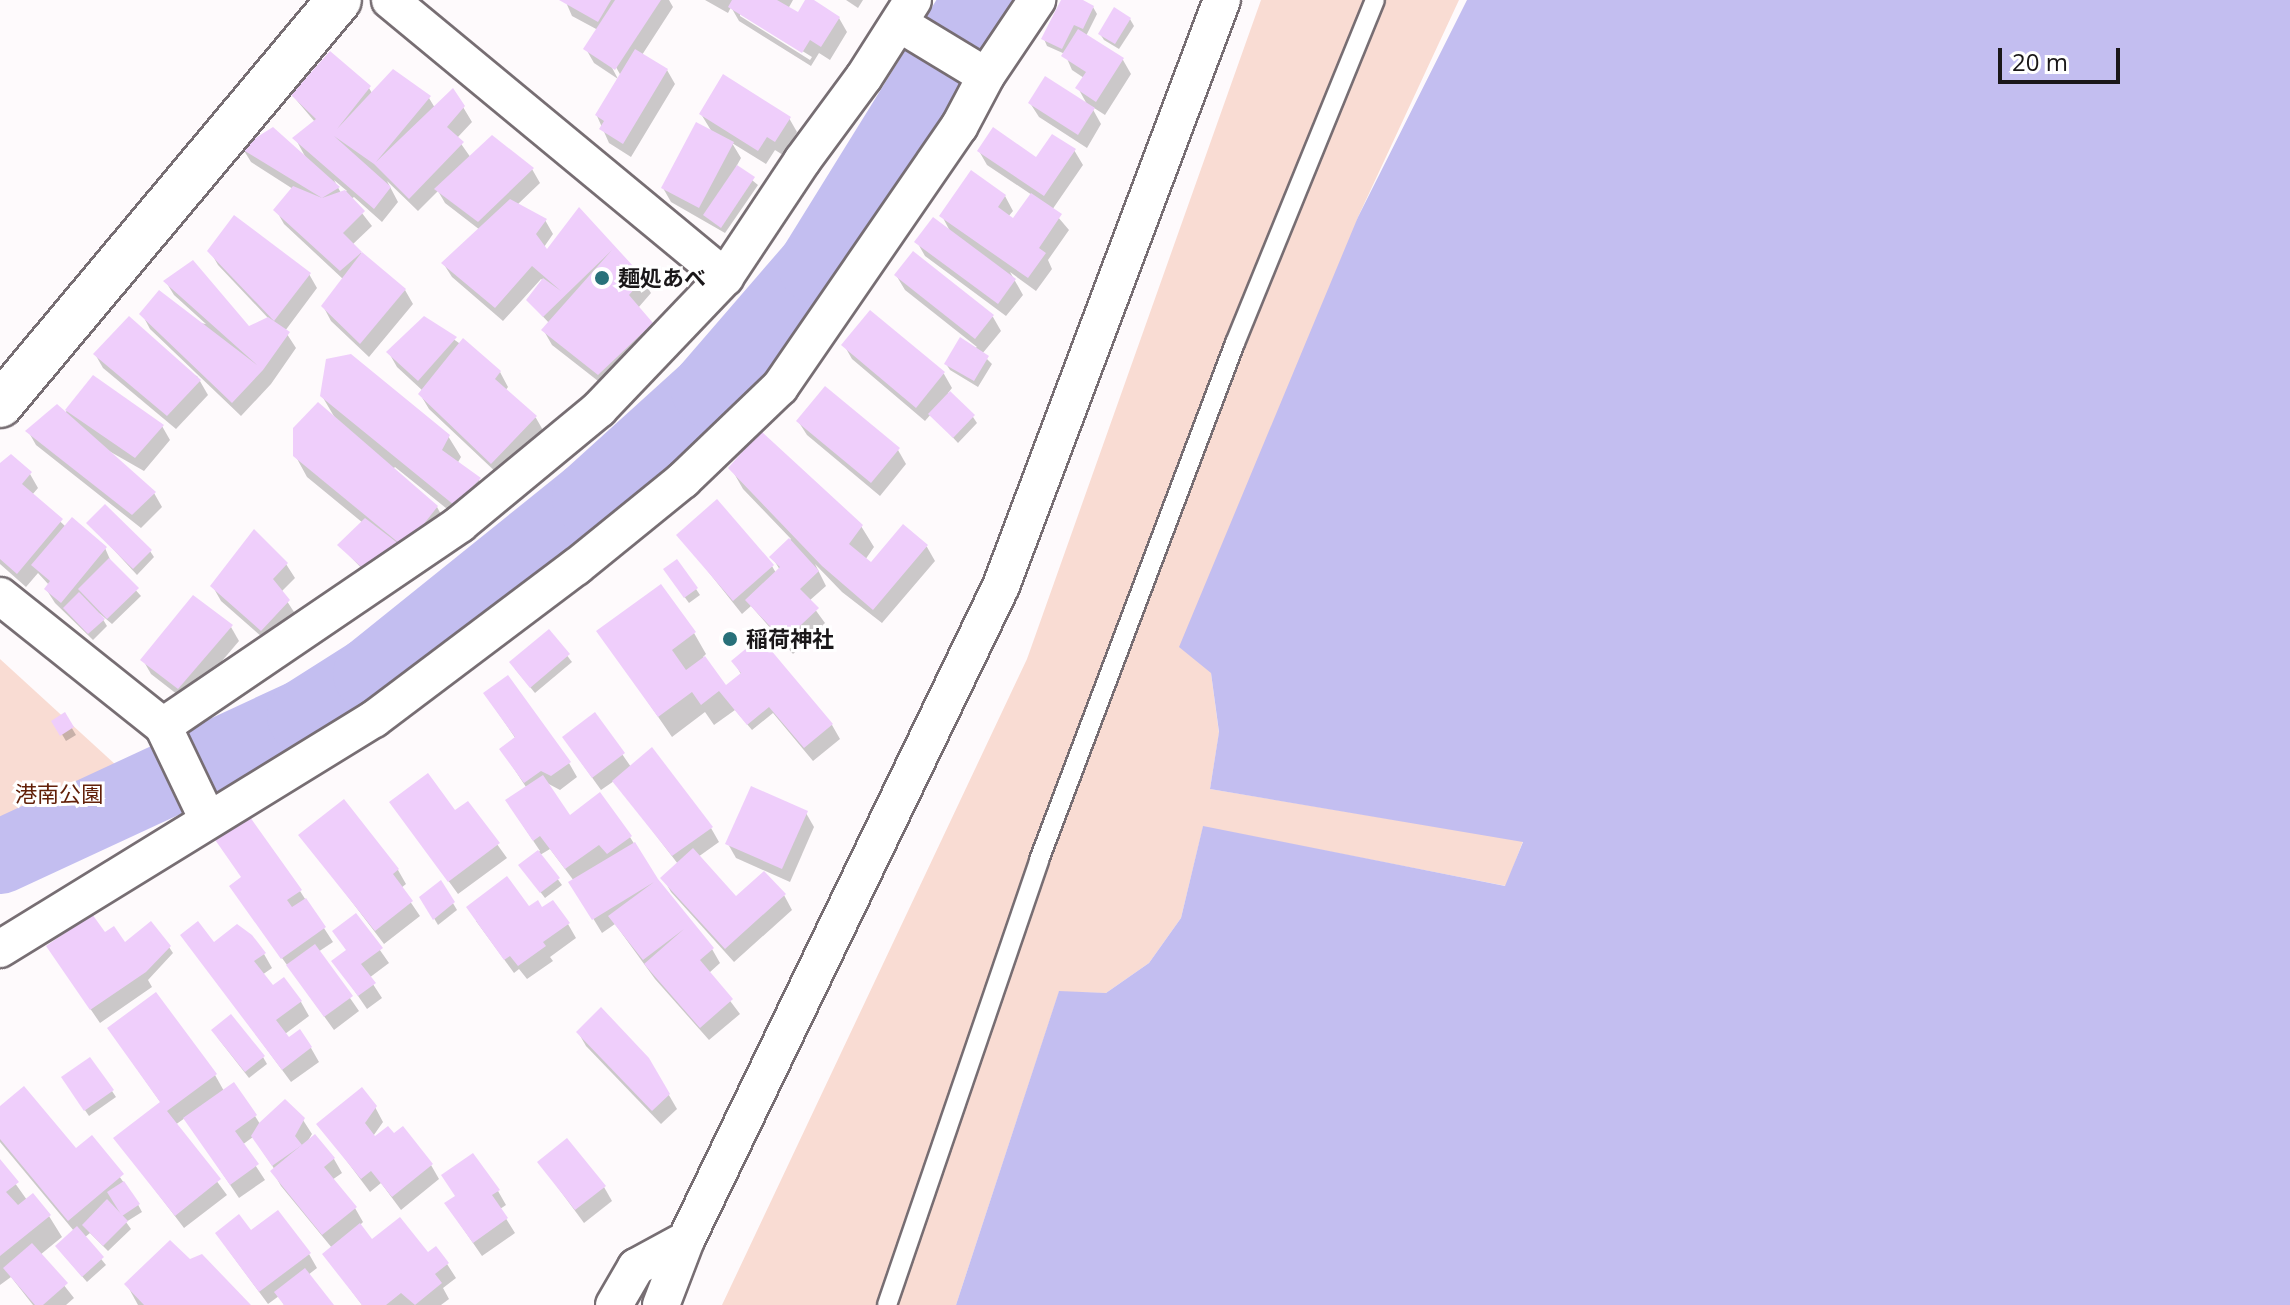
<!DOCTYPE html>
<html>
<head>
<meta charset="utf-8">
<style>
	body { margin:0 }
	#map { position:relative; width:2290px; height:1305px; overflow:hidden; background:#fefafc; font-family:"Open Sans","Noto Sans JP",sans-serif }
	div>[style] { position:absolute }
	[style*='--x'] { left:calc(var(--x)*1px); top:calc(var(--y)*1px); width:calc(var(--w)*1px); rotate:calc(var(--a)*1deg) }
	.green>* { inset:0; background:#f9dcd3 }
	.water>* { inset:0; background:#c3bef0 }
	.shadow>* { inset:0; background:#0003 }
	.river>* { height:74px; margin:-37px; padding:0 37px; transform-origin:37px; border-radius:37px; background:#c3bef0 }
	.building>* { inset:0; background:#efcefb }
	.roads { filter:drop-shadow(2px 0 #776e73) drop-shadow(-2px 0 #776e73) drop-shadow(0 2px #776e73) drop-shadow(0 -2px #776e73) }
	.lane>* { height:18px; margin:-9px; padding:0 9px; transform-origin:9px; border-radius:9px; background:#fff }
	.street>* { height:36px; margin:-18px; padding:0 18px; transform-origin:18px; border-radius:18px; background:#fff }
	.secondary>* { height:44px; margin:-22px; padding:0 22px; transform-origin:22px; border-radius:22px; background:#fff }
	.dots>* { width:22px; height:22px; translate:-50% -50%; box-sizing:border-box; border:4px solid #fff; border-radius:50% }
	span { translate:-50% -50%; white-space:nowrap; text-align:center; line-height:1.15; -webkit-text-stroke:6px #fff; paint-order:stroke }
	.poi-label { font-size:22px; color:#1a1719; font-weight:700 }
	.left { translate:0 -50%; text-align:left }
	.park-label { font-size:22px; color:#622009 }
	.scale { position:absolute; left:1998px; top:48px; width:122px; height:36px; box-sizing:border-box; border:4px solid #1a1719; border-top:0; padding-left:10px; font-size:24px; line-height:28px; white-space:nowrap; color:#1a1719; -webkit-text-stroke:6px #fff; paint-order:stroke }
</style>
</head>
<body>
<div id="map">
	<div class="green">
		<i style="clip-path:polygon(1261px 0,1459px 0,1358px 217px,1211px 673px,1219px 733px,1210px 789px,1523px 841px,1506px 886px,1203px 827px,1181px 918px,1149px 963px,1106px 993px,1059px 992px,956px 1305px,722px 1305px,1027px 659px)"></i>
		<i style="clip-path:polygon(0 659px,163px 808px,0 887px)"></i>
	</div>
	<div class="water">
		<i style="clip-path:polygon(1467px 0,2290px 0,2290px 1305px,956px 1305px,1059px 991px,1106px 993px,1149px 963px,1181px 918px,1203px 826px,1505px 886px,1523px 842px,1210px 789px,1219px 732px,1211px 673px,1179px 647px,1358px 217px)"></i>
	</div>
	<div class="shadow">
		<i style="clip-path:polygon(565px 0,669px 0,673px 7px,642px 55px,667px 70px,675px 84px,631px 157px,609px 143px,597px 116px,621px 76px,612px 60px,609px 62px,618px 79px,594px 63px,586px 49px,598px 30px,572px 16px)"></i>
		<i style="clip-path:polygon(evenodd,705px 0,793px 0,788px 9px,798px 15px,810px 0,839px 18px,847px 32px,830px 60px,819px 53px,811px 66px,739px 21px,731px 7px,728px 13px,705px 0,740px 12px,812px 57px,810px 60px,740px 16px,740px 12px)"></i>
		<i style="clip-path:polygon(846px 0,863px 0,858px 8px)"></i>
		<i style="clip-path:polygon(1063px 0,1078px 0,1093px 7px,1097px 14px,1086px 36px,1123px 60px,1131px 74px,1105px 115px,1091px 106px,1101px 124px,1087px 148px,1039px 117px,1030px 103px,1088px 106px,1078px 88px,1084px 78px,1072px 70px,1065px 54px,1047px 46px,1044px 39px)"></i>
		<i style="clip-path:polygon(1130px 19px,1134px 26px,1119px 49px,1104px 40px,1100px 34px)"></i>
		<i style="clip-path:polygon(evenodd,369px 88px,372px 93px,429px 98px,435px 108px,463px 107px,472px 122px,457px 138px,471px 158px,532px 169px,540px 183px,517px 205px,545px 220px,553px 234px,544px 247px,547px 252px,580px 210px,642px 279px,651px 293px,638px 308px,659px 339px,607px 388px,552px 345px,544px 331px,550px 324px,533px 306px,544px 281px,541px 279px,503px 321px,452px 277px,443px 263px,480px 230px,445px 203px,438px 191px,418px 211px,387px 181px,398px 202px,382px 222px,354px 197px,351px 199px,372px 226px,352px 245px,405px 290px,413px 304px,369px 357px,331px 321px,323px 306px,344px 280px,284px 224px,276px 210px,293px 189px,251px 162px,243px 149px,306px 158px,295px 138px,315px 122px,293px 96px,369px 88px,334px 180px,347px 191px,341px 193px,334px 180px)"></i>
		<i style="clip-path:polygon(701px 114px,789px 118px,797px 132px,783px 155px,775px 150px,766px 164px,732px 143px,741px 158px,736px 167px,758px 185px,725px 233px,671px 202px,663px 188px,712px 132px)"></i>
		<i style="clip-path:polygon(1074px 150px,1083px 165px,1052px 210px,1069px 230px,1048px 260px,1052px 269px,1036px 291px,1010px 272px,1023px 295px,1006px 316px,925px 256px,917px 242px,951px 233px,942px 216px,1005px 196px,1013px 211px,1008px 217px,1014px 221px,1032px 195px,987px 165px,979px 151px,1037px 160px)"></i>
		<i style="clip-path:polygon(210px 251px,309px 274px,317px 288px,285px 331px,296px 348px,271px 384px,241px 416px,150px 329px,142px 314px,206px 324px,174px 295px,166px 282px,248px 329px,269px 319px,218px 265px)"></i>
		<i style="clip-path:polygon(896px 275px,993px 317px,1001px 331px,982px 354px,992px 364px,978px 387px,950px 370px,946px 364px,977px 347px,905px 290px)"></i>
		<i style="clip-path:polygon(870px 313px,944px 374px,952px 388px,948px 393px,973px 417px,977px 423px,958px 443px,931px 414px,925px 421px,852px 359px,844px 345px)"></i>
		<i style="clip-path:polygon(425px 319px,500px 372px,508px 387px,505px 391px,536px 418px,544px 432px,500px 476px,429px 409px,420px 394px,423px 391px,397px 367px,389px 353px)"></i>
		<i style="clip-path:polygon(95px 354px,197px 376px,208px 395px,176px 429px,103px 368px)"></i>
		<i style="clip-path:polygon(93px 378px,162px 426px,170px 440px,144px 471px,102px 447px,154px 493px,162px 507px,141px 528px,36px 445px,28px 431px,65px 413px)"></i>
		<i style="clip-path:polygon(322px 396px,448px 436px,461px 457px,457px 464px,479px 480px,491px 501px,467px 525px,395px 467px,393px 469px,437px 507px,449px 529px,373px 580px,340px 546px,363px 523px,307px 477px,295px 455px,335px 418px)"></i>
		<i style="clip-path:polygon(798px 421px,898px 450px,906px 464px,880px 496px,807px 435px)"></i>
		<i style="clip-path:polygon(0 466px,30px 474px,38px 488px,32px 495px,66px 527px,105px 548px,112px 564px,141px 596px,112px 624px,99px 613px,107px 626px,93px 640px,55px 603px,46px 589px,49px 585px,38px 573px,26px 587px,0 564px)"></i>
		<i style="clip-path:polygon(731px 468px,861px 526px,874px 547px,865px 560px,871px 565px,903px 526px,927px 547px,935px 561px,882px 623px,842px 592px,815px 564px,826px 586px,809px 601px,825px 623px,793px 654px,751px 606px,742px 614px,679px 535px,772px 566px,776px 573px,780px 570px,772px 557px,791px 539px,743px 489px)"></i>
		<i style="clip-path:polygon(89px 523px,150px 551px,154px 557px,137px 575px)"></i>
		<i style="clip-path:polygon(286px 564px,295px 578px,281px 592px,296px 615px,270px 644px,221px 601px,213px 587px)"></i>
		<i style="clip-path:polygon(669px 576px,696px 589px,700px 595px,689px 603px)"></i>
		<i style="clip-path:polygon(661px 587px,694px 633px,706px 654px,703px 657px,726px 688px,742px 676px,734px 662px,832px 725px,840px 739px,813px 761px,773px 713px,752px 730px,735px 710px,714px 725px,705px 712px,672px 737px,599px 631px)"></i>
		<i style="clip-path:polygon(231px 627px,239px 641px,187px 702px,151px 674px,143px 660px)"></i>
		<i style="clip-path:polygon(549px 632px,572px 662px,535px 693px,515px 669px)"></i>
		<i style="clip-path:polygon(485px 694px,569px 763px,577px 777px,560px 790px,545px 782px,570px 818px,630px 837px,656px 880px,712px 949px,720px 963px,709px 973px,740px 1014px,709px 1040px,655px 979px,615px 924px,602px 933px,571px 882px,574px 881px,550px 849px,540px 855px,562px 885px,545px 898px,525px 872px,521px 865px,540px 851px,516px 815px,526px 787px,501px 749px,516px 739px)"></i>
		<i style="clip-path:polygon(64px 715px,76px 735px,66px 741px,54px 721px)"></i>
		<i style="clip-path:polygon(595px 715px,631px 767px,711px 828px,719px 842px,698px 857px,736px 899px,784px 895px,792px 910px,734px 962px,671px 892px,663px 878px,678px 864px,614px 781px,601px 790px,573px 751px)"></i>
		<i style="clip-path:polygon(391px 802px,455px 813px,468px 804px,507px 858px,458px 894px)"></i>
		<i style="clip-path:polygon(806px 813px,814px 827px,790px 882px,736px 858px,728px 844px)"></i>
		<i style="clip-path:polygon(301px 835px,398px 870px,406px 884px,401px 888px,420px 916px,384px 944px)"></i>
		<i style="clip-path:polygon(441px 883px,457px 910px,438px 925px,422px 898px)"></i>
		<i style="clip-path:polygon(300px 891px,333px 942px,318px 952px,359px 1011px,334px 1030px,240px 900px)"></i>
		<i style="clip-path:polygon(542px 910px,568px 924px,576px 938px,550px 957px,553px 961px,527px 979px,519px 969px,514px 973px,476px 921px)"></i>
		<i style="clip-path:polygon(356px 916px,389px 963px,369px 978px,382px 998px,367px 1009px,334px 961px,347px 952px)"></i>
		<i style="clip-path:polygon(105px 935px,125px 945px,169px 947px,173px 953px,148px 980px,152px 987px,100px 1023px,57px 960px)"></i>
		<i style="clip-path:polygon(183px 936px,264px 954px,272px 968px,262px 975px,272px 988px,301px 1002px,309px 1016px,285px 1034px,289px 1040px,311px 1048px,319px 1062px,291px 1082px)"></i>
		<i style="clip-path:polygon(109px 1029px,215px 1075px,224px 1091px,255px 1116px,260px 1124px,303px 1120px,312px 1134px,306px 1144px,334px 1159px,342px 1173px,332px 1180px,355px 1208px,363px 1222px,359px 1226px,372px 1242px,428px 1255px,447px 1264px,456px 1278px,443px 1288px,449px 1299px,441px 1305px,362px 1305px,324px 1254px,332px 1248px,281px 1186px,273px 1172px,275px 1170px,253px 1137px,242px 1145px,265px 1180px,239px 1198px,185px 1118px,175px 1125px,227px 1195px,184px 1228px,116px 1139px,161px 1103px)"></i>
		<i style="clip-path:polygon(578px 1032px,648px 1059px,677px 1109px,661px 1124px,586px 1046px)"></i>
		<i style="clip-path:polygon(217px 1037px,263px 1057px,267px 1064px,249px 1078px)"></i>
		<i style="clip-path:polygon(67px 1084px,112px 1091px,116px 1097px,89px 1116px)"></i>
		<i style="clip-path:polygon(375px 1107px,383px 1122px,369px 1142px,431px 1165px,439px 1179px,401px 1210px,381px 1183px,370px 1192px,319px 1124px)"></i>
		<i style="clip-path:polygon(0 1108px,75px 1151px,92px 1138px,134px 1197px,142px 1212px,126px 1222px,131px 1229px,108px 1251px,90px 1233px,84px 1238px,106px 1265px,87px 1282px,61px 1252px,74px 1231px,0 1142px)"></i>
		<i style="clip-path:polygon(0 1162px,27px 1200px,49px 1216px,62px 1237px,40px 1255px,74px 1298px,66px 1305px,33px 1305px,11px 1277px,0 1285px)"></i>
		<i style="clip-path:polygon(539px 1162px,604px 1187px,612px 1201px,584px 1223px)"></i>
		<i style="clip-path:polygon(498px 1191px,506px 1205px,500px 1209px,515px 1233px,482px 1256px,446px 1204px)"></i>
		<i style="clip-path:polygon(251px 1233px,309px 1254px,317px 1268px,308px 1275px,331px 1305px,284px 1305px,279px 1296px,268px 1304px,226px 1247px)"></i>
		<i style="clip-path:polygon(189px 1262px,248px 1305px,138px 1305px,127px 1285px)"></i>
	</div>
	<div class="river">
		<i style="--x:0;--y:857;--w:335;--a:-24.9"></i>
		<i style="--x:304;--y:716;--w:78;--a:-32.5"></i>
		<i style="--x:370;--y:674;--w:281;--a:-38.8"></i>
		<i style="--x:589;--y:498;--w:161;--a:-42.2"></i>
		<i style="--x:708;--y:390;--w:164;--a:-49.2"></i>
		<i style="--x:815;--y:266;--w:313;--a:-58.2"></i>
	</div>
	<div class="building">
		<i style="clip-path:polygon(559px 0,611px 0,598px 22px)"></i>
		<i style="clip-path:polygon(615px 0,661px 0,615px 70px,583px 49px)"></i>
		<i style="clip-path:polygon(732px 0,777px 0,798px 12px,805px 0,814px 0,840px 17px,821px 47px,810px 40px,802px 53px,728px 7px)"></i>
		<i style="clip-path:polygon(1061px 0,1083px 0,1094px 6px,1083px 29px,1074px 25px,1062px 49px,1041px 39px)"></i>
		<i style="clip-path:polygon(1114px 7px,1131px 18px,1115px 44px,1098px 34px)"></i>
		<i style="clip-path:polygon(1078px 29px,1124px 58px,1096px 102px,1075px 88px,1086px 72px,1061px 56px)"></i>
		<i style="clip-path:polygon(635px 49px,668px 69px,623px 144px,599px 129px,604px 121px,595px 115px)"></i>
		<i style="clip-path:polygon(330px 51px,371px 86px,337px 129px,393px 69px,431px 96px,376px 162px,453px 88px,465px 106px,447px 127px,464px 142px,409px 199px,374px 164px,334px 136px,391px 187px,374px 209px,292px 138px,316px 119px,291px 95px)"></i>
		<i style="clip-path:polygon(723px 74px,791px 117px,775px 142px,767px 137px,758px 151px,699px 114px)"></i>
		<i style="clip-path:polygon(1045px 76px,1095px 108px,1078px 135px,1028px 103px)"></i>
		<i style="clip-path:polygon(696px 122px,734px 142px,699px 208px,661px 188px)"></i>
		<i style="clip-path:polygon(273px 127px,340px 187px,322px 198px,345px 190px,365px 211px,343px 233px,362px 252px,340px 271px,273px 210px,293px 186px,322px 198px,240px 148px)"></i>
		<i style="clip-path:polygon(993px 127px,1036px 157px,1052px 134px,1076px 149px,1044px 196px,977px 151px)"></i>
		<i style="clip-path:polygon(492px 135px,534px 168px,478px 222px,434px 189px)"></i>
		<i style="clip-path:polygon(737px 165px,755px 177px,721px 228px,703px 215px)"></i>
		<i style="clip-path:polygon(971px 170px,1006px 195px,998px 207px,1013px 218px,1031px 193px,1062px 214px,1039px 248px,1046px 253px,1028px 278px,939px 216px)"></i>
		<i style="clip-path:polygon(510px 199px,547px 219px,536px 234px,547px 249px,579px 207px,644px 278px,629px 295px,653px 323px,598px 375px,541px 330px,612px 250px,543px 317px,526px 300px,543px 278px,561px 291px,532px 266px,495px 308px,441px 263px)"></i>
		<i style="clip-path:polygon(234px 215px,311px 273px,274px 321px,207px 251px)"></i>
		<i style="clip-path:polygon(933px 217px,1016px 279px,998px 304px,914px 242px)"></i>
		<i style="clip-path:polygon(913px 251px,994px 315px,975px 339px,894px 275px)"></i>
		<i style="clip-path:polygon(362px 252px,406px 289px,360px 344px,321px 306px)"></i>
		<i style="clip-path:polygon(193px 260px,249px 326px,268px 317px,290px 332px,263px 370px,232px 403px,139px 314px,159px 290px,257px 365px,163px 281px)"></i>
		<i style="clip-path:polygon(870px 310px,945px 372px,916px 408px,841px 345px)"></i>
		<i style="clip-path:polygon(129px 316px,201px 380px,167px 416px,93px 354px)"></i>
		<i style="clip-path:polygon(424px 316px,457px 337px,418px 381px,386px 352px)"></i>
		<i style="clip-path:polygon(960px 337px,989px 356px,974px 381px,944px 364px)"></i>
		<i style="clip-path:polygon(463px 338px,501px 371px,495px 379px,537px 416px,491px 464px,418px 394px)"></i>
		<i style="clip-path:polygon(351px 354px,450px 435px,442px 450px,481px 478px,454px 505px,320px 396px,326px 359px)"></i>
		<i style="clip-path:polygon(93px 375px,164px 425px,135px 458px,65px 410px)"></i>
		<i style="clip-path:polygon(825px 386px,900px 448px,871px 483px,796px 421px)"></i>
		<i style="clip-path:polygon(950px 391px,975px 415px,953px 438px,928px 414px)"></i>
		<i style="clip-path:polygon(318px 402px,438px 506px,405px 548px,293px 456px,293px 428px)"></i>
		<i style="clip-path:polygon(57px 404px,156px 492px,132px 515px,25px 431px)"></i>
		<i style="clip-path:polygon(761px 431px,863px 525px,849px 544px,871px 562px,903px 524px,928px 545px,873px 610px,822px 566px,728px 468px)"></i>
		<i style="clip-path:polygon(11px 454px,32px 472px,22px 484px,63px 519px,17px 574px,0 559px,0 463px)"></i>
		<i style="clip-path:polygon(717px 499px,774px 565px,733px 601px,676px 535px)"></i>
		<i style="clip-path:polygon(105px 504px,152px 550px,133px 569px,86px 523px)"></i>
		<i style="clip-path:polygon(72px 517px,107px 547px,61px 603px,44px 589px,50px 581px,31px 565px)"></i>
		<i style="clip-path:polygon(365px 518px,399px 544px,369px 574px,337px 545px)"></i>
		<i style="clip-path:polygon(254px 529px,288px 563px,273px 579px,290px 600px,261px 631px,210px 586px)"></i>
		<i style="clip-path:polygon(789px 538px,819px 571px,800px 589px,819px 608px,784px 641px,745px 600px,780px 567px,769px 557px)"></i>
		<i style="clip-path:polygon(109px 558px,139px 588px,107px 619px,78px 589px)"></i>
		<i style="clip-path:polygon(677px 559px,698px 588px,684px 598px,663px 569px)"></i>
		<i style="clip-path:polygon(661px 584px,696px 632px,672px 650px,686px 670px,705px 656px,726px 685px,741px 673px,731px 661px,760px 637px,833px 724px,804px 748px,769px 707px,747px 725px,719px 691px,701px 705px,692px 692px,658px 717px,596px 631px)"></i>
		<i style="clip-path:polygon(79px 592px,105px 619px,88px 634px,63px 608px)"></i>
		<i style="clip-path:polygon(193px 595px,233px 625px,178px 689px,140px 660px)"></i>
		<i style="clip-path:polygon(549px 629px,570px 654px,530px 688px,509px 662px)"></i>
		<i style="clip-path:polygon(508px 675px,571px 762px,551px 776px,541px 771px,524px 783px,499px 749px,515px 737px,483px 693px)"></i>
		<i style="clip-path:polygon(65px 712px,74px 727px,60px 736px,51px 721px)"></i>
		<i style="clip-path:polygon(595px 712px,625px 753px,592px 778px,562px 737px)"></i>
		<i style="clip-path:polygon(652px 747px,713px 827px,672px 856px,612px 781px)"></i>
		<i style="clip-path:polygon(428px 773px,455px 810px,468px 801px,500px 843px,448px 882px,389px 802px)"></i>
		<i style="clip-path:polygon(543px 775px,570px 815px,600px 792px,632px 836px,607px 854px,599px 845px,565px 869px,540px 836px,533px 841px,505px 800px)"></i>
		<i style="clip-path:polygon(751px 786px,808px 811px,782px 869px,725px 844px)"></i>
		<i style="clip-path:polygon(344px 799px,399px 869px,393px 874px,413px 901px,375px 931px,298px 835px)"></i>
		<i style="clip-path:polygon(245px 810px,302px 890px,287px 900px,292px 907px,306px 898px,326px 927px,281px 959px,229px 886px,241px 877px,211px 834px)"></i>
		<i style="clip-path:polygon(635px 842px,658px 879px,714px 948px,700px 960px,733px 999px,700px 1028px,644px 964px,684px 929px,643px 960px,608px 916px,654px 882px,592px 920px,568px 882px)"></i>
		<i style="clip-path:polygon(693px 848px,736px 896px,764px 871px,786px 894px,725px 949px,660px 878px)"></i>
		<i style="clip-path:polygon(538px 850px,560px 878px,540px 893px,518px 865px)"></i>
		<i style="clip-path:polygon(507px 876px,529px 906px,538px 900px,542px 907px,553px 900px,570px 923px,543px 942px,546px 946px,518px 966px,510px 956px,504px 960px,466px 907px)"></i>
		<i style="clip-path:polygon(441px 880px,455px 902px,433px 920px,419px 897px)"></i>
		<i style="clip-path:polygon(356px 913px,383px 948px,361px 964px,376px 983px,358px 996px,331px 961px,346px 950px,332px 931px)"></i>
		<i style="clip-path:polygon(92px 914px,105px 932px,114px 926px,125px 942px,151px 921px,171px 946px,146px 972px,90px 1010px,46px 946px)"></i>
		<i style="clip-path:polygon(198px 921px,214px 942px,237px 924px,252px 935px,266px 953px,254px 961px,273px 985px,284px 977px,302px 1001px,276px 1020px,289px 1037px,300px 1029px,312px 1047px,282px 1070px,180px 935px)"></i>
		<i style="clip-path:polygon(315px 944px,353px 996px,324px 1017px,286px 965px)"></i>
		<i style="clip-path:polygon(156px 992px,217px 1074px,167px 1111px,221px 1179px,175px 1216px,113px 1138px,160px 1102px,107px 1028px)"></i>
		<i style="clip-path:polygon(601px 1007px,649px 1058px,670px 1094px,652px 1111px,576px 1032px)"></i>
		<i style="clip-path:polygon(231px 1014px,265px 1056px,245px 1072px,211px 1030px)"></i>
		<i style="clip-path:polygon(90px 1057px,114px 1090px,84px 1111px,61px 1077px)"></i>
		<i style="clip-path:polygon(234px 1082px,257px 1115px,235px 1131px,259px 1164px,230px 1185px,183px 1118px)"></i>
		<i style="clip-path:polygon(24px 1086px,76px 1148px,92px 1135px,124px 1174px,68px 1221px,0 1139px,0 1106px)"></i>
		<i style="clip-path:polygon(362px 1087px,377px 1106px,365px 1123px,375px 1136px,388px 1126px,394px 1133px,403px 1126px,433px 1164px,392px 1197px,371px 1171px,361px 1179px,316px 1124px)"></i>
		<i style="clip-path:polygon(285px 1099px,305px 1118px,295px 1136px,302px 1145px,272px 1166px,251px 1136px,259px 1123px)"></i>
		<i style="clip-path:polygon(315px 1134px,335px 1158px,324px 1167px,357px 1207px,322px 1235px,270px 1171px)"></i>
		<i style="clip-path:polygon(567px 1138px,606px 1186px,575px 1210px,537px 1162px)"></i>
		<i style="clip-path:polygon(473px 1153px,500px 1190px,492px 1195px,508px 1218px,473px 1243px,444px 1203px,455px 1196px,441px 1175px)"></i>
		<i style="clip-path:polygon(0 1159px,19px 1182px,6px 1192px,18px 1205px,33px 1193px,51px 1215px,0 1256px)"></i>
		<i style="clip-path:polygon(124px 1181px,140px 1204px,122px 1216px,107px 1192px)"></i>
		<i style="clip-path:polygon(107px 1199px,128px 1221px,103px 1246px,82px 1225px)"></i>
		<i style="clip-path:polygon(278px 1210px,311px 1253px,259px 1292px,215px 1233px,239px 1214px,251px 1230px)"></i>
		<i style="clip-path:polygon(400px 1217px,428px 1252px,436px 1246px,449px 1263px,435px 1274px,442px 1283px,415px 1305px,401px 1293px,386px 1305px,362px 1305px,322px 1254px,360px 1223px,372px 1239px)"></i>
		<i style="clip-path:polygon(77px 1226px,104px 1257px,82px 1277px,55px 1246px)"></i>
		<i style="clip-path:polygon(170px 1240px,190px 1259px,202px 1254px,251px 1305px,144px 1305px,124px 1284px)"></i>
		<i style="clip-path:polygon(32px 1243px,68px 1283px,43px 1305px,35px 1305px,3px 1268px)"></i>
		<i style="clip-path:polygon(305px 1268px,334px 1305px,284px 1305px,274px 1292px)"></i>
	</div>
	<div class="roads">
		<div class="lane">
			<i style="--x:887;--y:1305;--w:470;--a:-71.1"></i>
			<i style="--x:1039;--y:860;--w:553;--a:-69.24"></i>
			<i style="--x:1235;--y:343;--w:370;--a:-67.8"></i>
		</div>
		<div class="street">
			<i style="--x:390;--y:0;--w:435;--a:39.6"></i>
			<i style="--x:900;--y:24;--w:100;--a:31.2"></i>
			<i style="--x:0;--y:596;--w:208;--a:38.6"></i>
			<i style="--x:163;--y:726;--w:104;--a:64.4"></i>
			<i style="--x:163;--y:726;--w:359;--a:-34.2"></i>
			<i style="--x:460;--y:524;--w:180;--a:-39.6"></i>
			<i style="--x:599;--y:409;--w:182;--a:-46.3"></i>
			<i style="--x:725;--y:277;--w:139;--a:-56.4"></i>
			<i style="--x:802;--y:161;--w:104;--a:-53.6"></i>
			<i style="--x:864;--y:77;--w:91;--a:-57.5"></i>
			<i style="--x:0;--y:949;--w:439;--a:-31.6"></i>
			<i style="--x:374;--y:719;--w:253;--a:-37"></i>
			<i style="--x:576;--y:567;--w:138;--a:-39.1"></i>
			<i style="--x:683;--y:480;--w:134;--a:-43.8"></i>
			<i style="--x:780;--y:387;--w:316;--a:-55.5"></i>
			<i style="--x:959;--y:127;--w:58;--a:-62.1"></i>
			<i style="--x:986;--y:76;--w:92;--a:-56.1"></i>
			<i style="--x:614;--y:1305;--w:44;--a:-59.9"></i>
			<i style="--x:636;--y:1267;--w:57;--a:-28.4"></i>
			<i style="--x:661;--y:1305;--w:70;--a:-69"></i>
			<i style="--x:686;--y:1240;--w:726;--a:-64.28"></i>
			<i style="--x:1001;--y:586;--w:626;--a:-69.34"></i>
		</div>
		<div class="secondary">
			<i style="--x:0;--y:405;--w:528;--a:-50.07"></i>
		</div>
	</div>
	<div class="dots">
		<i style="left:602px;top:278px;background:#28717a"></i>
		<i style="left:730px;top:639px;background:#28717a"></i>
	</div>
	<div class="poi-label">
		<span class="left" style="left:618px;top:278px">麺処あべ</span>
		<span class="left" style="left:746px;top:639px">稲荷神社</span>
	</div>
	<div class="park-label">
		<span style="left:59px;top:794px">港南公園</span>
	</div>
	<div class="scale">20 m</div>
</div>
</body>
</html>
